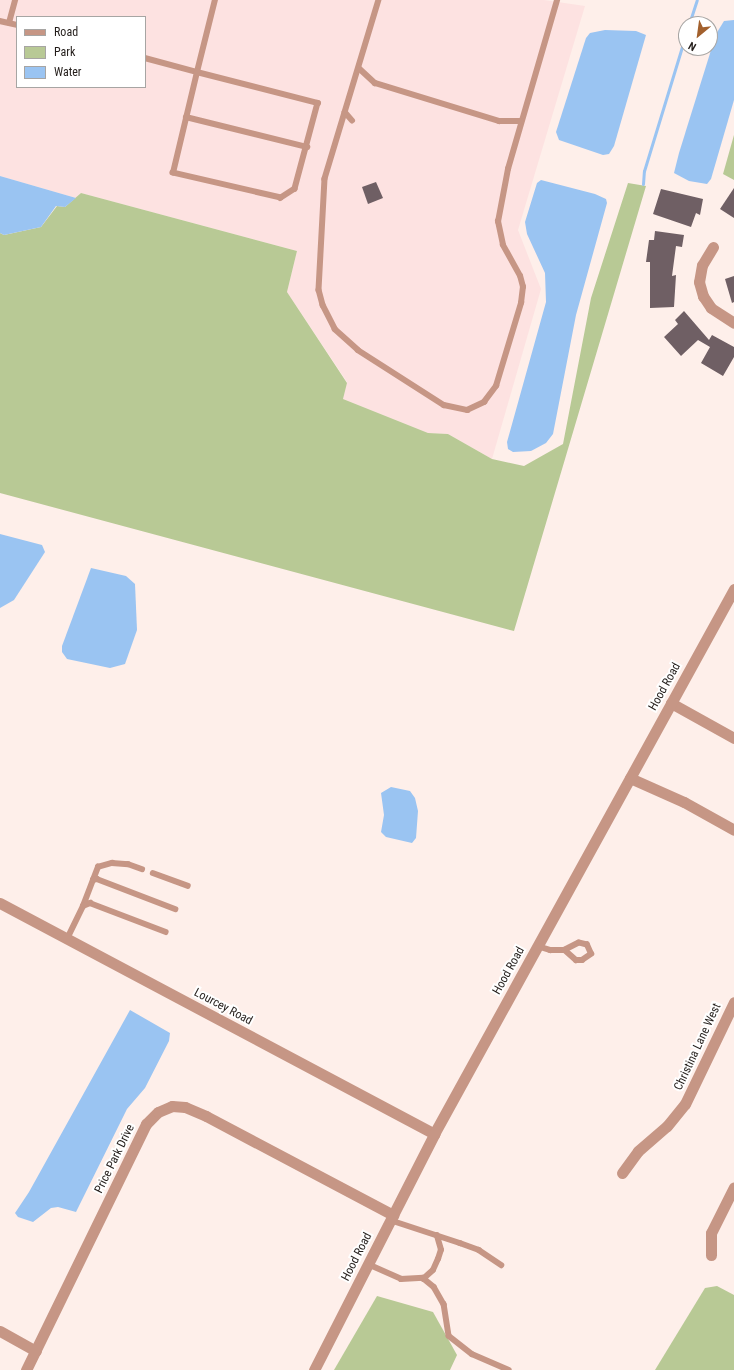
<!DOCTYPE html>
<html>
<head>
<meta charset="utf-8">
<style>
	body { margin:0 }
	#map { position:relative; width:734px; height:1370px; overflow:hidden; background:#feefea; font-family:"Roboto Condensed",sans-serif }
	div>[style] { position:absolute }
	[style*='--x'] { left:calc(var(--x)*1px); top:calc(var(--y)*1px); width:calc(var(--w)*1px); rotate:calc(var(--a)*1deg) }
	.commercial>* { inset:0; background:#fde2e1 }
	.green>* { inset:0; background:#b8c995 }
	.water>* { inset:0; background:#9ac4f2 }
	.stream>* { height:3px; margin:-1.5px; padding:0 1.5px; transform-origin:1.5px; border-radius:1.5px; background:#9ac4f2 }
	.building>* { inset:0; background:#6f5f64 }
	.service>* { height:5.5px; margin:-2.75px; padding:0 2.75px; transform-origin:2.75px; border-radius:2.75px; background:#c69685 }
	.minor>* { height:11px; margin:-5.5px; padding:0 5.5px; transform-origin:5.5px; border-radius:5.5px; background:#c69685 }
	.tertiary>* { height:11px; margin:-5.5px; padding:0 5.5px; transform-origin:5.5px; border-radius:5.5px; background:#c69685 }
	span { translate:-50% -50%; white-space:nowrap; text-align:center; line-height:1.15; -webkit-text-stroke:4px #fff; paint-order:stroke }
	.street-label { font-size:12px; color:#231d1a }
	.legend { position:absolute; left:16px; top:16px; width:130px; height:72px; box-sizing:border-box; background:#fff; border:1px solid #a7a5a3; margin:0; padding:5px 7px; list-style:none; font-size:12px; color:#231d1a }
	.legend li { display:flex; align-items:center; gap:8px; height:20px }
	.legend b { width:20px; border:1px solid #a7a5a3 }
	.north { position:absolute; left:678px; top:16px; width:40px; height:40px; box-sizing:border-box; background:#fff; border:1px solid #a7a5a3; border-radius:50%; rotate:209deg; font-size:11px; font-weight:700; line-height:16px; text-align:center; color:#231d1a }
	.north::after { content:''; display:block; margin:auto; width:14px; height:18px; background:#a2602d; clip-path:polygon(50% 0,100% 100%,50% 72%,0 100%) }
</style>
</head>
<body>
<div id="map">
	<div class="commercial">
		<i style="clip-path:polygon(evenodd,0 0,544px 0,585px 6px,518px 230px,541px 289px,492px 459px,448px 434px,428px 433px,343px 399px,347px 382px,287px 292px,297px 251px,81px 193px,76px 198px,0 176px,0 0,17px 17px,145px 17px,145px 87px,17px 87px,17px 17px)"></i>
	</div>
	<div class="green">
		<i style="clip-path:polygon(734px 135px,734px 180px,723px 174px)"></i>
		<i style="clip-path:polygon(628px 183px,646px 186px,514px 631px,0 493px,0 233px,4px 235px,41px 227px,57px 206px,65px 207px,81px 193px,297px 251px,287px 292px,347px 383px,343px 399px,428px 433px,448px 434px,492px 459px,524px 466px,563px 444px,591px 298px)"></i>
		<i style="clip-path:polygon(717px 1286px,734px 1295px,734px 1370px,655px 1370px,705px 1288px)"></i>
		<i style="clip-path:polygon(377px 1296px,433px 1312px,457px 1355px,450px 1370px,334px 1370px)"></i>
	</div>
	<div class="water">
		<i style="clip-path:polygon(734px 20px,734px 100px,711px 179px,707px 184px,689px 181px,674px 173px,679px 153px,716px 34px,724px 21px)"></i>
		<i style="clip-path:polygon(605px 30px,636px 31px,646px 35px,614px 146px,609px 154px,603px 155px,559px 140px,556px 132px,586px 38px,590px 33px)"></i>
		<i style="clip-path:polygon(0 176px,76px 198px,65px 207px,56px 206px,41px 227px,4px 235px,0 233px)"></i>
		<i style="clip-path:polygon(541px 180px,595px 194px,606px 199px,607px 203px,576px 315px,553px 434px,546px 443px,531px 451px,513px 452px,508px 449px,507px 442px,546px 302px,545px 273px,527px 234px,525px 222px,537px 183px)"></i>
		<i style="clip-path:polygon(0 534px,42px 545px,45px 552px,14px 600px,0 608px)"></i>
		<i style="clip-path:polygon(91px 568px,126px 576px,135px 584px,137px 630px,125px 664px,110px 668px,67px 659px,62px 652px,62px 646px)"></i>
		<i style="clip-path:polygon(391px 787px,410px 791px,415px 798px,418px 811px,416px 838px,412px 843px,386px 837px,381px 832px,384px 815px,381px 793px)"></i>
		<i style="clip-path:polygon(130px 1010px,170px 1033px,169px 1041px,145px 1088px,127px 1109px,76px 1212px,58px 1207px,51px 1208px,33px 1222px,18px 1217px,15px 1213px,29px 1192px)"></i>
	</div>
	<div class="stream">
		<i style="--x:689;--y:24;--w:25;--a:-72"></i>
		<i style="--x:643;--y:184;--w:13;--a:-86"></i>
		<i style="--x:644;--y:171;--w:143;--a:-73"></i>
	</div>
	<div class="building">
		<i style="clip-path:polygon(376px 182px,383px 198px,368px 204px,362px 187px)"></i>
		<i style="clip-path:polygon(734px 188px,734px 218px,720px 209px)"></i>
		<i style="clip-path:polygon(661px 189px,703px 199px,700px 215px,696px 213px,691px 227px,653px 214px)"></i>
		<i style="clip-path:polygon(655px 231px,684px 235px,682px 247px,676px 246px,672px 276px,676px 275px,674px 307px,650px 308px,650px 262px,646px 262px,649px 240px,654px 240px)"></i>
		<i style="clip-path:polygon(734px 276px,734px 302px,732px 303px,725px 279px)"></i>
		<i style="clip-path:polygon(684px 311px,709px 340px,712px 335px,734px 347px,734px 357px,723px 376px,701px 363px,710px 347px,698px 340px,681px 356px,664px 337px,678px 324px,675px 320px)"></i>
	</div>
	<div class="service">
		<i style="--x:379;--y:0;--w:187;--a:106.8"></i>
		<i style="--x:325;--y:179;--w:111;--a:93.1"></i>
		<i style="--x:319;--y:290;--w:16;--a:75"></i>
		<i style="--x:323;--y:305;--w:27;--a:63"></i>
		<i style="--x:335;--y:329;--w:31;--a:42"></i>
		<i style="--x:358;--y:350;--w:102;--a:32.6"></i>
		<i style="--x:444;--y:405;--w:24;--a:12"></i>
		<i style="--x:467;--y:410;--w:19;--a:-25"></i>
		<i style="--x:484;--y:402;--w:20;--a:-53"></i>
		<i style="--x:496;--y:386;--w:87;--a:-73.2"></i>
		<i style="--x:521;--y:303;--w:16;--a:-83"></i>
		<i style="--x:523;--y:287;--w:11;--a:-105"></i>
		<i style="--x:520;--y:276;--w:35;--a:-119"></i>
		<i style="--x:503;--y:245;--w:24;--a:-102"></i>
		<i style="--x:498;--y:222;--w:54;--a:-79.3"></i>
		<i style="--x:508;--y:169;--w:176;--a:-73.8"></i>
		<i style="--x:0;--y:21;--w:17;--a:13"></i>
		<i style="--x:9;--y:23;--w:24;--a:-75"></i>
		<i style="--x:145;--y:58;--w:54;--a:15.1"></i>
		<i style="--x:197;--y:72;--w:74;--a:-76"></i>
		<i style="--x:359;--y:68;--w:22;--a:43"></i>
		<i style="--x:375;--y:83;--w:130;--a:17"></i>
		<i style="--x:499;--y:121;--w:22;--a:0"></i>
		<i style="--x:197;--y:72;--w:125;--a:14.4"></i>
		<i style="--x:318;--y:103;--w:89;--a:105"></i>
		<i style="--x:295;--y:189;--w:17;--a:147"></i>
		<i style="--x:281;--y:198;--w:111;--a:-167"></i>
		<i style="--x:173;--y:173;--w:104;--a:-76.6"></i>
		<i style="--x:345;--y:112;--w:11;--a:49"></i>
		<i style="--x:186;--y:117;--w:125;--a:13.9"></i>
		<i style="--x:153;--y:873;--w:37;--a:20"></i>
		<i style="--x:93;--y:880;--w:14;--a:-69"></i>
		<i style="--x:98;--y:867;--w:15;--a:-16"></i>
		<i style="--x:112;--y:863;--w:16;--a:4"></i>
		<i style="--x:128;--y:864;--w:15;--a:20"></i>
		<i style="--x:83;--y:906;--w:28;--a:-69"></i>
		<i style="--x:93;--y:880;--w:4;--a:-14"></i>
		<i style="--x:97;--y:879;--w:84;--a:21"></i>
		<i style="--x:67;--y:939;--w:37;--a:-64"></i>
		<i style="--x:83;--y:906;--w:8;--a:-23"></i>
		<i style="--x:90;--y:903;--w:81;--a:20.9"></i>
		<i style="--x:537;--y:946;--w:14;--a:17"></i>
		<i style="--x:550;--y:950;--w:15;--a:0"></i>
		<i style="--x:565;--y:950;--w:15;--a:42"></i>
		<i style="--x:576;--y:960;--w:6;--a:0"></i>
		<i style="--x:582;--y:960;--w:11;--a:-34"></i>
		<i style="--x:591;--y:954;--w:10;--a:-114"></i>
		<i style="--x:587;--y:945;--w:8;--a:-166"></i>
		<i style="--x:579;--y:943;--w:16;--a:153"></i>
		<i style="--x:390;--y:1220;--w:74;--a:18.2"></i>
		<i style="--x:460;--y:1243;--w:20;--a:20"></i>
		<i style="--x:479;--y:1250;--w:27;--a:34"></i>
		<i style="--x:368;--y:1264;--w:36;--a:24"></i>
		<i style="--x:401;--y:1279;--w:22;--a:-3"></i>
		<i style="--x:423;--y:1278;--w:14;--a:39"></i>
		<i style="--x:434;--y:1287;--w:20;--a:60"></i>
		<i style="--x:444;--y:1304;--w:32;--a:81"></i>
		<i style="--x:449;--y:1336;--w:29;--a:38"></i>
		<i style="--x:472;--y:1354;--w:40;--a:23.4"></i>
		<i style="--x:423;--y:1279;--w:13;--a:-42"></i>
		<i style="--x:433;--y:1270;--w:12;--a:-66"></i>
		<i style="--x:438;--y:1259;--w:9;--a:-72"></i>
		<i style="--x:441;--y:1250;--w:15;--a:-106"></i>
	</div>
	<div class="minor">
		<i style="--x:713;--y:247;--w:21;--a:121"></i>
		<i style="--x:702;--y:265;--w:17;--a:100"></i>
		<i style="--x:699;--y:282;--w:15;--a:74"></i>
		<i style="--x:703;--y:296;--w:14;--a:56"></i>
		<i style="--x:711;--y:308;--w:27;--a:33"></i>
		<i style="--x:671;--y:703;--w:72;--a:29.1"></i>
		<i style="--x:630;--y:778;--w:59;--a:24"></i>
		<i style="--x:684;--y:802;--w:57;--a:29.2"></i>
		<i style="--x:0;--y:903;--w:492;--a:28"></i>
		<i style="--x:622;--y:1173;--w:27;--a:-54"></i>
		<i style="--x:638;--y:1151;--w:38;--a:-41"></i>
		<i style="--x:667;--y:1126;--w:28;--a:-51"></i>
		<i style="--x:685;--y:1104;--w:113;--a:-64.3"></i>
		<i style="--x:711;--y:1255;--w:22;--a:-90"></i>
		<i style="--x:711;--y:1233;--w:51;--a:-63.4"></i>
		<i style="--x:0;--y:1331;--w:41;--a:29.1"></i>
		<i style="--x:26;--y:1370;--w:274;--a:-64"></i>
		<i style="--x:146;--y:1124;--w:17;--a:-45"></i>
		<i style="--x:158;--y:1112;--w:15;--a:-23"></i>
		<i style="--x:172;--y:1106;--w:13;--a:4"></i>
		<i style="--x:185;--y:1107;--w:23;--a:23"></i>
		<i style="--x:206;--y:1116;--w:212;--a:27.9"></i>
	</div>
	<div class="tertiary">
		<i style="--x:314;--y:1370;--w:265;--a:-63"></i>
		<i style="--x:434;--y:1134;--w:622;--a:-61.17"></i>
	</div>
	<div class="street-label">
		<span style="left:665px;top:687px;rotate:-61deg">Hood Road</span>
		<span style="left:509px;top:971px;rotate:-61deg">Hood Road</span>
		<span style="left:223px;top:1007px;rotate:28deg">Lourcey Road</span>
		<span style="left:698px;top:1047px;rotate:-65deg">Christina Lane West</span>
		<span style="left:115px;top:1159px;rotate:-64deg">Price Park Drive</span>
		<span style="left:357px;top:1257px;rotate:-63deg">Hood Road</span>
	</div>
	<ul class="legend">
	<li><b style="height:5px;background:#c69685"></b>Road</li>
	<li><b style="height:11px;background:#b8c995"></b>Park</li>
	<li><b style="height:11px;background:#9ac4f2"></b>Water</li>
	</ul>
	<div class="north">N</div>
</div>
</body>
</html>
